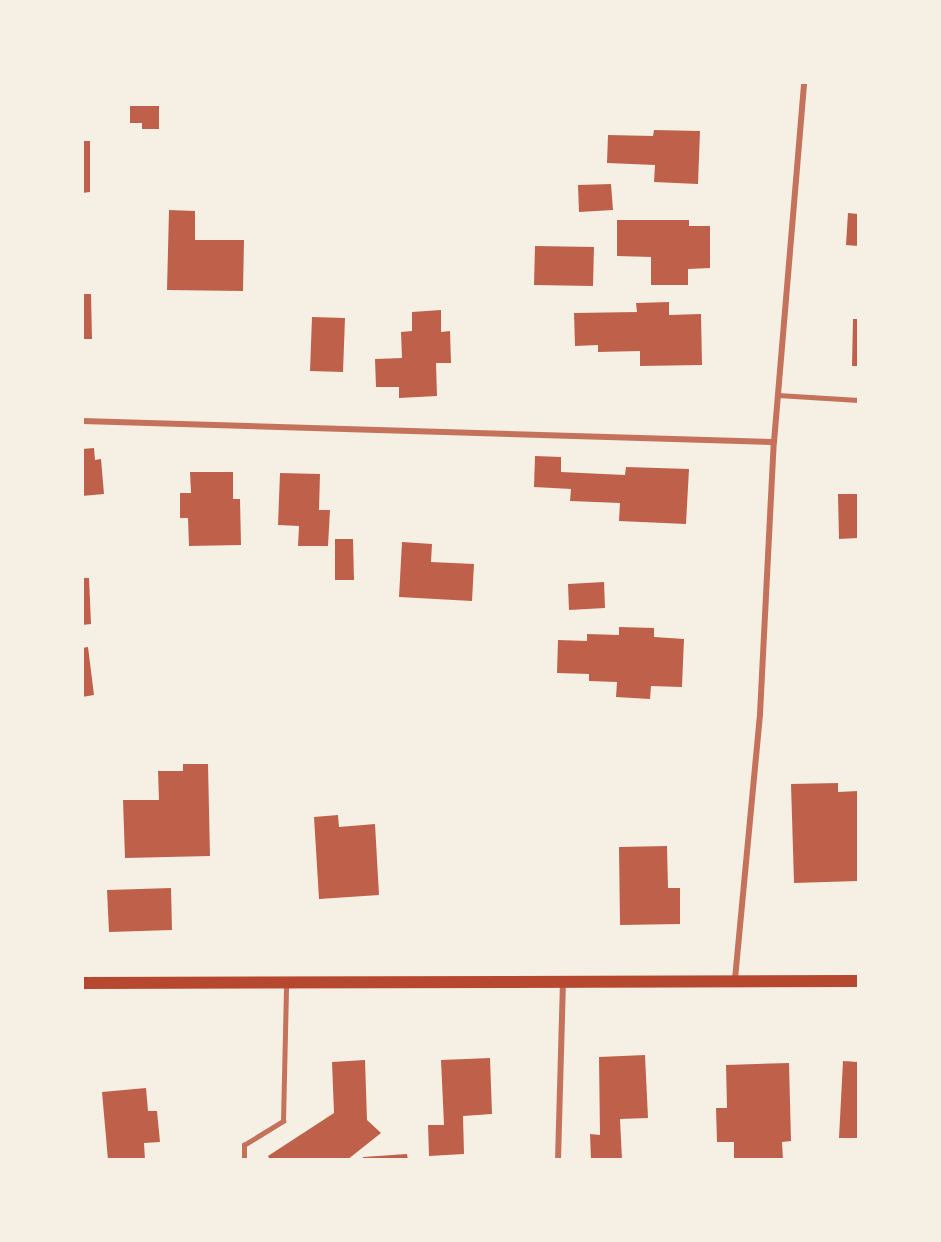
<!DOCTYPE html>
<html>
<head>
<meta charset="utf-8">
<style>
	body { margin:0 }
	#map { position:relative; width:941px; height:1242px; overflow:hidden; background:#f6efe4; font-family:"Fira Sans Condensed",sans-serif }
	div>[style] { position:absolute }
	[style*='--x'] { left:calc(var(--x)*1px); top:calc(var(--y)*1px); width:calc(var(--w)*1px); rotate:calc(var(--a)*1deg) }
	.building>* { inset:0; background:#bf614a }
	.service>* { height:4.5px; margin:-2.25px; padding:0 2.25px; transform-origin:2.25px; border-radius:2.25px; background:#c5725c }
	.minor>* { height:6px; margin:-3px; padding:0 3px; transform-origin:3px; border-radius:3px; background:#c5725c }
	.secondary>* { height:12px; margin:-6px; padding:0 6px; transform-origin:6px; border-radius:6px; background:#b5482f }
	span { translate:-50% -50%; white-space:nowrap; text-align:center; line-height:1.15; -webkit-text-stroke:4.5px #f6efe4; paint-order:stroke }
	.frame { position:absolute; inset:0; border:84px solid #f6efe4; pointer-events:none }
</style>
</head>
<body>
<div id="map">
	<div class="building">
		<i style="clip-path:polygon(130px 106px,159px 106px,159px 129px,142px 129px,142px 123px,130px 123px)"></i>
		<i style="clip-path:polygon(654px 130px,700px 131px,698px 184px,654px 182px,655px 165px,607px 163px,608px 135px,653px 136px)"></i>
		<i style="clip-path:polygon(82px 141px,90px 141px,90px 192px,82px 193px)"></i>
		<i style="clip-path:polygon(611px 184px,613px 210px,579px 212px,578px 185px)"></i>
		<i style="clip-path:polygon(169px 210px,195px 211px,195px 240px,244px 240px,243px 291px,167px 290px)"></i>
		<i style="clip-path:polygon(848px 213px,858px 214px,858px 246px,846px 245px)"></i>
		<i style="clip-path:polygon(617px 220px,689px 220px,689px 226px,710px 226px,710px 268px,688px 269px,688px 285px,651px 285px,651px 257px,617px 256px)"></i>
		<i style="clip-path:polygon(535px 246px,594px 247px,593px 286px,534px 285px)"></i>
		<i style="clip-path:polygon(82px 294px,91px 294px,92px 339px,82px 339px)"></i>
		<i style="clip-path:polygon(669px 302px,669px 315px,701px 314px,702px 365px,640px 366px,640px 351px,598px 352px,598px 345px,575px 346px,574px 313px,637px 312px,636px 303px)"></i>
		<i style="clip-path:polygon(441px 310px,441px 332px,450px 331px,451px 363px,436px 363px,437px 396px,399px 398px,399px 387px,376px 387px,375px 359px,402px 358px,401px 332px,412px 331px,412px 312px)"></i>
		<i style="clip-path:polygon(312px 317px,345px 318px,343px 372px,310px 371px)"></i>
		<i style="clip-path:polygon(853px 319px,858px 319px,858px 366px,852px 366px)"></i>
		<i style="clip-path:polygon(94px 448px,95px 460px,101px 459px,104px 494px,82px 496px,82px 449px)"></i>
		<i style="clip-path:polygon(535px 456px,561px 457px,561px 472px,625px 475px,626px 467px,689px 469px,686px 524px,619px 521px,620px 503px,570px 501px,571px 489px,534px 487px)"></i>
		<i style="clip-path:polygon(190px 472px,233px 472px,233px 499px,240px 499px,241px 545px,189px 546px,188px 518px,180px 518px,180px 493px,191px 493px)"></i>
		<i style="clip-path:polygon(280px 473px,320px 474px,319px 510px,330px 510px,328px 546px,298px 546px,299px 526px,278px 525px)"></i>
		<i style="clip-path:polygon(838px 494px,858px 494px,858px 538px,839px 539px)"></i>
		<i style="clip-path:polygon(335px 539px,353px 539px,354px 580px,335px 580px)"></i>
		<i style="clip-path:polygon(402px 542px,432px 544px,431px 562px,474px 564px,472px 601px,399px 597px)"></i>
		<i style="clip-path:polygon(82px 578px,89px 578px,91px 624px,82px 625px)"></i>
		<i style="clip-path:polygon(604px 582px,605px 608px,569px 610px,568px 584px)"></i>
		<i style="clip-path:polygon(619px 627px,654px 628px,654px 637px,684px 639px,682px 687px,651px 686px,650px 699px,616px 697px,617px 682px,589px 681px,589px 674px,557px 673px,558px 640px,587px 641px,587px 634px,619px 635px)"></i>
		<i style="clip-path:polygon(88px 647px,94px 695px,82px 697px,82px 648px)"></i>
		<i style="clip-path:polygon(183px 764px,208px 764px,210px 856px,125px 858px,123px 800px,159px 800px,158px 771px,183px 771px)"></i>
		<i style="clip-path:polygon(838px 783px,838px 792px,858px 791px,858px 881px,794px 883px,791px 784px)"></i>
		<i style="clip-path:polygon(338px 815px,339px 827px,375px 824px,379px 895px,319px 899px,314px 817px)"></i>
		<i style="clip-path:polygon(667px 846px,668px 888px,680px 888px,680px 924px,620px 925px,619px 847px)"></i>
		<i style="clip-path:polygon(171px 888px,172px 930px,109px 932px,107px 890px)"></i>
		<i style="clip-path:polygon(645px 1055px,648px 1118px,620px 1119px,622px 1160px,591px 1160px,590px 1134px,600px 1135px,599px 1057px)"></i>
		<i style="clip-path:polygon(490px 1058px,492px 1114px,463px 1116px,464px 1154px,429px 1156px,428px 1125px,444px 1125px,441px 1060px)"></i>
		<i style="clip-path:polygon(365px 1060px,367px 1120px,381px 1133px,347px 1160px,270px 1160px,268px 1156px,334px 1113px,332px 1062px)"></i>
		<i style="clip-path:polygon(843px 1061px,858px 1062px,858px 1138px,839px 1138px)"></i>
		<i style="clip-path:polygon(789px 1063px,791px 1141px,782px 1142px,783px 1160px,734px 1160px,734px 1142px,717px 1142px,716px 1108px,727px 1108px,726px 1065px)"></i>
		<i style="clip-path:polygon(146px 1088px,148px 1111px,157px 1111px,160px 1142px,144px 1143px,145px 1160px,108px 1160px,102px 1092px)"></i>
		<i style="clip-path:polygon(407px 1154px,408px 1160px,363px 1160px,363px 1157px)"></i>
	</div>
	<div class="service">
		<i style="--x:778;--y:395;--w:80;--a:3.6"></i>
		<i style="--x:244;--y:1160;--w:15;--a:-90"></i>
		<i style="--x:244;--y:1145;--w:46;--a:-31.6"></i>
		<i style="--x:283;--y:1121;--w:136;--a:-88.7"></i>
	</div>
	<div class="minor">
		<i style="--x:82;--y:421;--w:692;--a:1.74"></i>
		<i style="--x:735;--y:979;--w:266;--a:-84.6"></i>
		<i style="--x:760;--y:714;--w:272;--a:-87.1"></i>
		<i style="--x:774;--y:442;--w:361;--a:-85.2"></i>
		<i style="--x:558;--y:1160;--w:179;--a:-88.4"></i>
	</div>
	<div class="secondary">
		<i style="--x:82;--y:983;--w:776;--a:-0.15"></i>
	</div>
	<div class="frame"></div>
</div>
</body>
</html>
